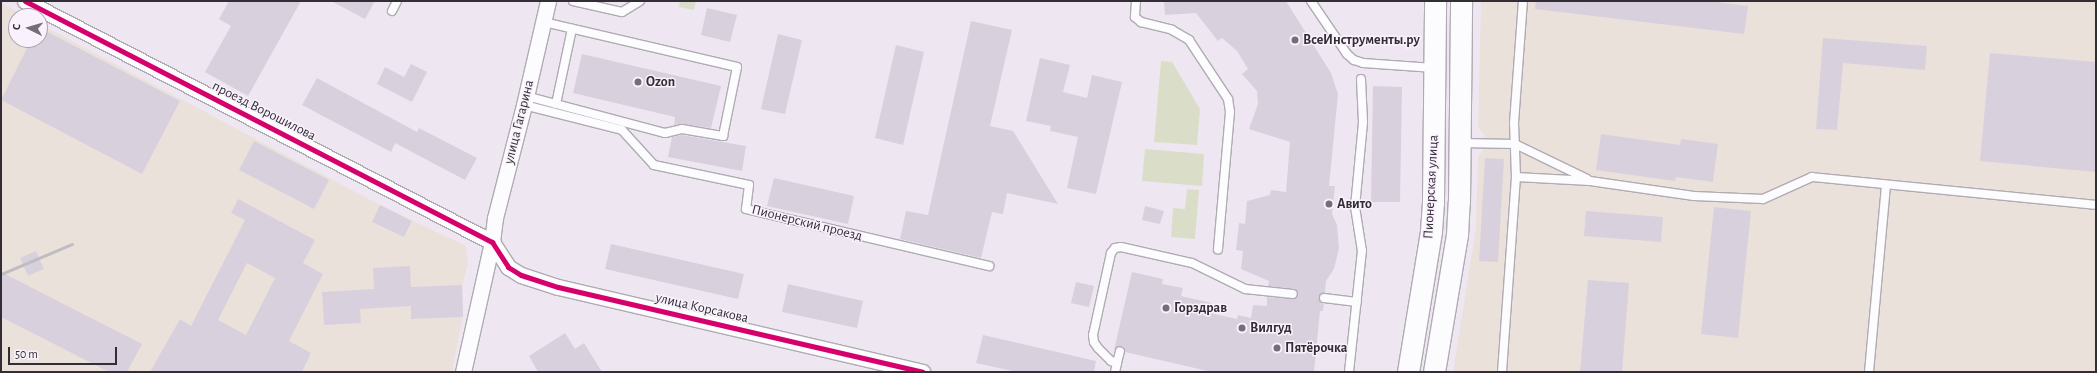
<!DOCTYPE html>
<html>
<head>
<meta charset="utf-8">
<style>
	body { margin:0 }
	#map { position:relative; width:2097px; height:373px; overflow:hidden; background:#eee7f1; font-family:"Alegreya Sans",sans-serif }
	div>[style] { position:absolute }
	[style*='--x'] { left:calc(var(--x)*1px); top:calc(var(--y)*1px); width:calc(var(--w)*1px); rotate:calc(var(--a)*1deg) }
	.industrial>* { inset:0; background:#ebe1db }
	.green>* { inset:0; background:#dadec9 }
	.building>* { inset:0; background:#d9d0de }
	.roads { filter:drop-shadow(1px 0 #b0abb3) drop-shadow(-1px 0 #b0abb3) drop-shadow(0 1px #b0abb3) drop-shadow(0 -1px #b0abb3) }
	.service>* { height:8px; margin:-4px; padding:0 4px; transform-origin:4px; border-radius:4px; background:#fcfbfd }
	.minor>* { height:15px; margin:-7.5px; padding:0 7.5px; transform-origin:7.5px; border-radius:7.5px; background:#fcfbfd }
	.secondary>* { height:21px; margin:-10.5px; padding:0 10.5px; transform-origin:10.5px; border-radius:10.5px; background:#fcfbfd }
	.rail>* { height:3px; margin:-1.5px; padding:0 1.5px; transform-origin:1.5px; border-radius:1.5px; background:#bfbdc1 }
	.cycleway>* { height:5px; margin:-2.5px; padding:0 2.5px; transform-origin:2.5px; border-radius:2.5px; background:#d6006c }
	.dots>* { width:11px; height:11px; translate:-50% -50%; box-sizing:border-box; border:2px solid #f9f2fd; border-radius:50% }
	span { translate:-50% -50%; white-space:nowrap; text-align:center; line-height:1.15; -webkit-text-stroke:3px #f9f2fd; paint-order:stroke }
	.poi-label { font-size:14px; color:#332e35; font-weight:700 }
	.left { translate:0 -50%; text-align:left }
	.street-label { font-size:14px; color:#332e35 }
	.frame { position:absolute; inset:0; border:2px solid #332e35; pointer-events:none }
	.north { position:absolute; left:8px; top:8px; width:40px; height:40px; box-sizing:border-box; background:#f9f2fd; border:1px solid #aaa4ad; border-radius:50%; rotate:275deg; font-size:11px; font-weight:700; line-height:16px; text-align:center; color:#332e35 }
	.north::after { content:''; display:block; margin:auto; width:14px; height:18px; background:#746f77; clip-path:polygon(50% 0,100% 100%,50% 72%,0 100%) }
	.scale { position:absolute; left:8px; top:347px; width:109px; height:18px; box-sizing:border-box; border:2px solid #332e35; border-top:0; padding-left:5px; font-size:12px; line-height:14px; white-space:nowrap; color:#332e35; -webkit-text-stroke:3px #f9f2fd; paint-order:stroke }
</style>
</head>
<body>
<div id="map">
	<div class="industrial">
		<i style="clip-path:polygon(1481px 1px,2096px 1px,2096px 372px,1453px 372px,1476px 228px,1478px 156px,1483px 150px,1484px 134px,1478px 128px)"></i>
		<i style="clip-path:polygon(2px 3px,25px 16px,16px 16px,16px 40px,40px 40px,40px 24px,380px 205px,466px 246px,468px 265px,462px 285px,463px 317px,452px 372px,1px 372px)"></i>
	</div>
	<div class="green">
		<i style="clip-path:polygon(680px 1px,696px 1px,694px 10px,679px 7px)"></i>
		<i style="clip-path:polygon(1161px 61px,1172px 62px,1200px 109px,1197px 145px,1154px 142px)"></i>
		<i style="clip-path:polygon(1145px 149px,1204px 154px,1202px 186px,1142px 181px)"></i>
		<i style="clip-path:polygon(1187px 189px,1199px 190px,1195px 239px,1171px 237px,1173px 208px,1185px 209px)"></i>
	</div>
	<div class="building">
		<i style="clip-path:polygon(229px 1px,301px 1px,248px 96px,205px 72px,231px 26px,219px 19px)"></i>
		<i style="clip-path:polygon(331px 1px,375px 1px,365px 19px)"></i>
		<i style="clip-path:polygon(1164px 1px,1286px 1px,1331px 73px,1338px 94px,1329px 186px,1335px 186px,1332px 214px,1337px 225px,1339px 248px,1334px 269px,1326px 281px,1325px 293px,1322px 293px,1319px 297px,1320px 302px,1324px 304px,1323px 311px,1320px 311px,1314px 372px,1212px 372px,1125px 352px,1124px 347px,1121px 346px,1114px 350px,1132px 272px,1163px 279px,1162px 284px,1183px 288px,1181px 296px,1212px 303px,1210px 313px,1237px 319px,1238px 315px,1251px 318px,1253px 305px,1267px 306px,1267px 297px,1293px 299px,1298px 295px,1296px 289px,1268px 286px,1269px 281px,1241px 269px,1243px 251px,1236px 250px,1239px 223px,1245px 224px,1247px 201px,1270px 195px,1271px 190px,1286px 192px,1290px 142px,1249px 129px,1258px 104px,1257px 91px,1242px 74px,1248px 69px,1237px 51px,1222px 38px,1218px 41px,1196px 13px,1165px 15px)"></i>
		<i style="clip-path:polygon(1536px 1px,1709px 1px,1748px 6px,1744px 34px,1535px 9px)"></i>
		<i style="clip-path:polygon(707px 8px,737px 15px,730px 42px,701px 35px)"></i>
		<i style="clip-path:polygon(971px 21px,1012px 30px,990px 126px,1013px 131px,1058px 204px,1007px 193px,1003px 214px,992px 212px,981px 258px,900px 239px,906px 211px,928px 215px)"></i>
		<i style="clip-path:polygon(40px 28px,180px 101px,142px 174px,1px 100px,31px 40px,40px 40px)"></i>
		<i style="clip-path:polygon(778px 34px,802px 40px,785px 114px,761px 109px)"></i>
		<i style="clip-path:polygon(1823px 38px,1927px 46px,1925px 70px,1843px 63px,1837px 130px,1816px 129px)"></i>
		<i style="clip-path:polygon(896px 45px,924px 52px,903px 145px,875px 138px)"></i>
		<i style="clip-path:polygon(1990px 53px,2096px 62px,2096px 172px,1980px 161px)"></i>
		<i style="clip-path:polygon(582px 54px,721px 86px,711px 128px,683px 124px,674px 125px,675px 117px,573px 93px)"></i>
		<i style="clip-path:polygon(1040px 58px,1070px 65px,1063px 92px,1087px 98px,1092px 75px,1122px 82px,1096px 194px,1067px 188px,1078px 137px,1050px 131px,1051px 126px,1026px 121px)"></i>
		<i style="clip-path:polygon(411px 64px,427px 72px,412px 102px,377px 84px,385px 67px,404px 77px)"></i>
		<i style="clip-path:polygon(317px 78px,417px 132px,419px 128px,477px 158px,465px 180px,395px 143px,391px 152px,302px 105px)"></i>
		<i style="clip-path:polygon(1373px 86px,1402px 87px,1400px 202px,1371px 202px)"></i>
		<i style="clip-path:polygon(1601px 134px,1680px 145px,1681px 139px,1718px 144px,1713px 182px,1676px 177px,1675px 181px,1596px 170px)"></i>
		<i style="clip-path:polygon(682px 135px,746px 146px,742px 171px,668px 157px,672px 137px)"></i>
		<i style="clip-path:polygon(254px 141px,329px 180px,314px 209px,239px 170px)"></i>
		<i style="clip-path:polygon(1485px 158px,1504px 159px,1498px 262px,1479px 261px)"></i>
		<i style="clip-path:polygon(774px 178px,854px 196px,848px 224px,767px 206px)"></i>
		<i style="clip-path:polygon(evenodd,238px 199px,315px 240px,303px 263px,323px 274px,289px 341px,311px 353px,302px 372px,150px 372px,180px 319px,191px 326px,245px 220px,231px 213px,238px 199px,247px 263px,275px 278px,246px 335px,218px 320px,247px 263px)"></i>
		<i style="clip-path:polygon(380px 205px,412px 221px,404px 237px,372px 222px)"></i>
		<i style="clip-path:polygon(1145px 206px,1164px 211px,1160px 224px,1142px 220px)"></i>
		<i style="clip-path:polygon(1714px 207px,1751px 211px,1738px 338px,1701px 334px)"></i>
		<i style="clip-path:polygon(1586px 211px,1663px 217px,1661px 242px,1584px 236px)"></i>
		<i style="clip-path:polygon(611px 244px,744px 274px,738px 299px,605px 269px)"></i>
		<i style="clip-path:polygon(36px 251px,44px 269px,28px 276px,20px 258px)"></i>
		<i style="clip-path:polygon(410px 266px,411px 287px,462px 285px,463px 317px,411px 319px,411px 306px,360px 309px,361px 323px,324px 325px,322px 292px,374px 289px,373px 268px)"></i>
		<i style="clip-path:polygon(1px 272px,142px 344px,127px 372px,109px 372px,1px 317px)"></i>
		<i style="clip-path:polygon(1588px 280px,1629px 283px,1622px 372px,1580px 372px)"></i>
		<i style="clip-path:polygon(1076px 282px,1094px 286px,1089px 307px,1071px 303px)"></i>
		<i style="clip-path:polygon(788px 284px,863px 301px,857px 328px,782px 312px)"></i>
		<i style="clip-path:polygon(565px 333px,575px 349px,584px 343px,602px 372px,538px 372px,529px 356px)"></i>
		<i style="clip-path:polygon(983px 335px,1096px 361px,1094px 372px,1017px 372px,976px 363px)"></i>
	</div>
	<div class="roads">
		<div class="service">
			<i style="--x:573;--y:1;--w:50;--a:12.7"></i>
			<i style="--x:622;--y:12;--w:21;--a:-31"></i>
			<i style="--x:1136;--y:1;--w:16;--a:94"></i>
			<i style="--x:1135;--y:17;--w:8;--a:40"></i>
			<i style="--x:1141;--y:22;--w:32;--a:14"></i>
			<i style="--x:1172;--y:30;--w:20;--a:30"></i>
			<i style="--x:1189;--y:40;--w:71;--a:56.5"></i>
			<i style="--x:1228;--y:99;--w:13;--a:81"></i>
			<i style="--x:1230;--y:112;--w:138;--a:95"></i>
			<i style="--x:1311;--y:1;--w:64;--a:55.8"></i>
			<i style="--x:1347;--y:54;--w:9;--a:41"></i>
			<i style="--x:1354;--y:60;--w:9;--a:18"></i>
			<i style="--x:1363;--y:63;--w:71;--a:4"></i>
			<i style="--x:392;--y:11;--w:11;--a:-63"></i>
			<i style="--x:526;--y:96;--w:144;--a:14.9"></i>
			<i style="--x:665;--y:133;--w:17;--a:-13"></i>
			<i style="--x:682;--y:129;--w:42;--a:9.7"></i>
			<i style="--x:723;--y:136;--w:70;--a:-78.5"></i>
			<i style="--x:737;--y:67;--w:199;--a:-166.9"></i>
			<i style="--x:556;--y:104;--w:77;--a:-78"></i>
			<i style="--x:524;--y:105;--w:101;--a:14.3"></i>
			<i style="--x:622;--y:130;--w:47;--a:47.6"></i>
			<i style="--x:654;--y:165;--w:97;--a:11.9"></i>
			<i style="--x:749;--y:185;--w:24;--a:97"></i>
			<i style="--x:746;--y:209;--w:250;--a:13.2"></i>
			<i style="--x:1461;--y:143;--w:54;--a:1.1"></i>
			<i style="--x:1515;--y:144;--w:80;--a:25.9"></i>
			<i style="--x:1516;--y:177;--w:74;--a:3.1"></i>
			<i style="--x:1590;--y:181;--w:105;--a:8.2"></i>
			<i style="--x:1694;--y:196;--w:69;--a:2.5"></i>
			<i style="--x:1763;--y:199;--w:54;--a:-24.2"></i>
			<i style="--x:1812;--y:177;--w:285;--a:5.6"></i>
			<i style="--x:1324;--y:298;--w:33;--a:7"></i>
			<i style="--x:1117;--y:363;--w:12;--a:-76"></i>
			<i style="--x:1115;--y:372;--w:9;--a:-77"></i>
			<i style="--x:1117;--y:363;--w:6;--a:-162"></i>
			<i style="--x:1111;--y:361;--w:18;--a:-135"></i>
			<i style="--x:1098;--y:348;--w:7;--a:-124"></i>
			<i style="--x:1094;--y:342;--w:7;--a:-98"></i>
			<i style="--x:1093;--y:335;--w:84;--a:-77.6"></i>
			<i style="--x:1111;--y:253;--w:6;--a:-51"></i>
			<i style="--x:1115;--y:248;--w:6;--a:-9"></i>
			<i style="--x:1121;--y:247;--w:73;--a:12.7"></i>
			<i style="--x:1192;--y:263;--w:59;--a:26.1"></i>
			<i style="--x:1245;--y:289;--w:48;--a:5.9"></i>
			<i style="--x:1349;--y:372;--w:122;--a:-83.9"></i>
			<i style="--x:1362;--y:251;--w:45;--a:-99"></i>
			<i style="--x:1355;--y:207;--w:85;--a:-84.6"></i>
			<i style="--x:1363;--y:122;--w:43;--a:-92.7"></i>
			<i style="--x:1502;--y:372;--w:196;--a:-85.9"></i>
			<i style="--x:1516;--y:177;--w:54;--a:-92.1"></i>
			<i style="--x:1514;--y:123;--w:122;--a:-85.8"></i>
			<i style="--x:1869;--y:372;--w:188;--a:-84.8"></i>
		</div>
		<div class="minor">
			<i style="--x:25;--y:1;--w:526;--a:27.3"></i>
			<i style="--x:492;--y:242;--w:30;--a:57"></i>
			<i style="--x:508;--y:267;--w:15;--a:32"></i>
			<i style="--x:521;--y:275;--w:39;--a:18"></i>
			<i style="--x:558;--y:287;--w:374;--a:13.1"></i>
			<i style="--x:463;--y:372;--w:133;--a:-77.4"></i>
			<i style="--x:492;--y:242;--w:24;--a:-83"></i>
			<i style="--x:495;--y:218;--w:117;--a:-75.6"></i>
			<i style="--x:524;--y:105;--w:107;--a:-77"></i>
		</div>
		<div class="secondary">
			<i style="--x:1408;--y:372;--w:143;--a:-80.7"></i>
			<i style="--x:1431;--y:231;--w:30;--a:-86"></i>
			<i style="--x:1433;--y:201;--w:200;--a:-89.4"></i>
			<i style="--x:1434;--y:372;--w:139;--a:-80.5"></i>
			<i style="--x:1457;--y:235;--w:33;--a:-87"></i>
			<i style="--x:1459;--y:202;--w:201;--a:-89.4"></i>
		</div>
	</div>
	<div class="rail">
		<i style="--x:1;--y:274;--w:77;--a:-22.9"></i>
	</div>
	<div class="cycleway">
		<i style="--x:25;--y:1;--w:526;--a:27.3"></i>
		<i style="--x:492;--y:242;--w:30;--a:57"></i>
		<i style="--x:508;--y:267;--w:15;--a:32"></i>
		<i style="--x:521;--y:275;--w:39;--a:18"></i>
		<i style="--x:558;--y:287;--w:374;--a:13.1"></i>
	</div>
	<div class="dots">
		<i style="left:1295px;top:40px;background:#746f77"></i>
		<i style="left:638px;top:82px;background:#746f77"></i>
		<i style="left:1329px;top:204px;background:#746f77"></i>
		<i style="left:1166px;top:308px;background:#746f77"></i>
		<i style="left:1242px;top:328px;background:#746f77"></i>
		<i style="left:1277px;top:348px;background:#746f77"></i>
	</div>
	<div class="poi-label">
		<span class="left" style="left:1303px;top:40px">ВсеИнструменты.ру</span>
		<span class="left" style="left:646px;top:82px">Ozon</span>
		<span class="left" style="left:1337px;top:204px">Авито</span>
		<span class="left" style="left:1174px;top:308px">Горздрав</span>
		<span class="left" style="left:1250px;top:328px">Вилгуд</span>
		<span class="left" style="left:1285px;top:348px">Пятёрочка</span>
	</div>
	<div class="street-label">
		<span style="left:264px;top:111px;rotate:27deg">проезд Ворошилова</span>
		<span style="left:519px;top:122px;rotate:-76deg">улица Гагарина</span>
		<span style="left:1431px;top:187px;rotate:-87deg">Пионерская улица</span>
		<span style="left:807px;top:223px;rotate:14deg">Пионерский проезд</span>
		<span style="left:702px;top:308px;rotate:13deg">улица Корсакова</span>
	</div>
	<div class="frame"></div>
	<div class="north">С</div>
	<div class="scale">50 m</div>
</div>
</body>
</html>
